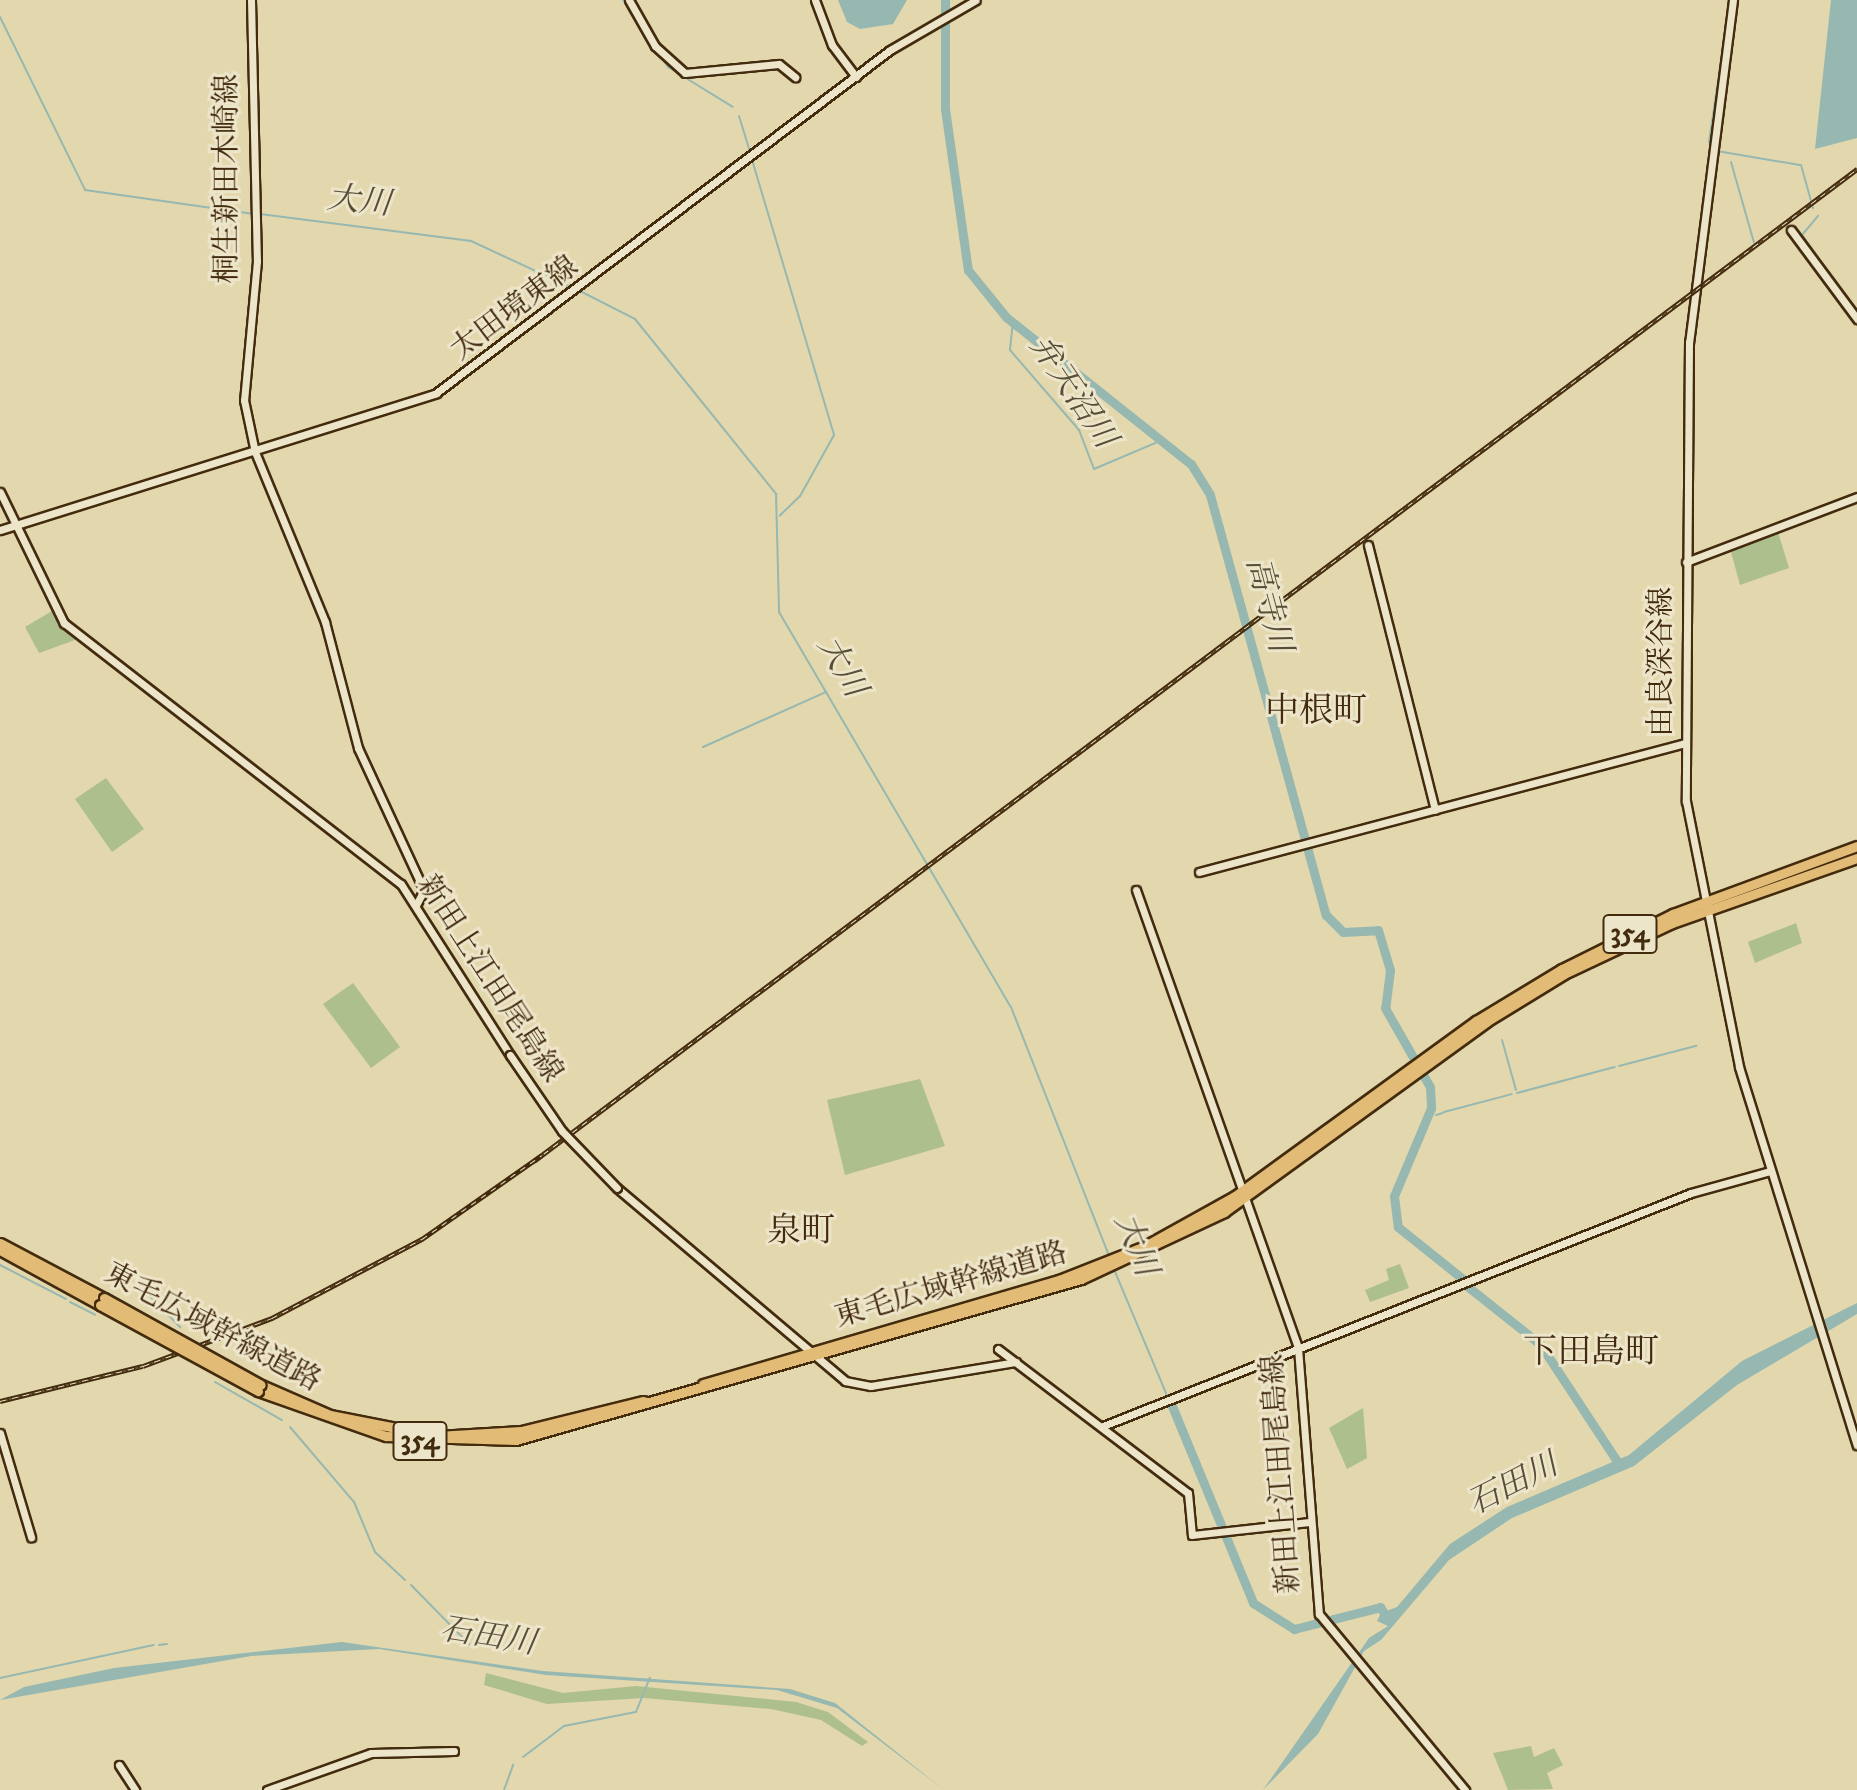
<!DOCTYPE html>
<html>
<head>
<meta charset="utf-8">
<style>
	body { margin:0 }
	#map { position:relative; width:1857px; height:1790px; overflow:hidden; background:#e3d7ad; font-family:"IM FELL DW Pica","Noto Serif JP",serif }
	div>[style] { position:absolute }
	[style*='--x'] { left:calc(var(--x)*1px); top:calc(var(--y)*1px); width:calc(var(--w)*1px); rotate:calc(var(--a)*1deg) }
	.green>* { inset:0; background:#aebf8e }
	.water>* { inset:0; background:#96b8b1 }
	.stream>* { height:2px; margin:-1px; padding:0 1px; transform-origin:1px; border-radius:1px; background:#96b8b1 }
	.river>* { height:9px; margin:-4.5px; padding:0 4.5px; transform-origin:4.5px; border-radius:4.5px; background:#96b8b1 }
	.roads { filter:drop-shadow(2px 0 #432b0e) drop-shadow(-2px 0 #432b0e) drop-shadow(0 2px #432b0e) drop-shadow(0 -2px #432b0e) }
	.secondary>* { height:7px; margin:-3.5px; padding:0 3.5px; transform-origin:3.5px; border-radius:3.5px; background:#ede5ca }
	.highway>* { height:9px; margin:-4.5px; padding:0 4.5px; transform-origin:4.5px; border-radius:4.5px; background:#e2bc76 }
	.rail>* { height:5px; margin-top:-2.5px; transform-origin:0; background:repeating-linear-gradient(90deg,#ede5ca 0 6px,#432b0e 0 12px); box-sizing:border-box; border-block:2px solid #432b0e }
	.bridges { filter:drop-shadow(2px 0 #432b0e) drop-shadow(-2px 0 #432b0e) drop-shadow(0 2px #432b0e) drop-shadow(0 -2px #432b0e) }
	.secondary-bridge>* { height:7px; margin:-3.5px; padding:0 3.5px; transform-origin:3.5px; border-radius:3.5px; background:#ede5ca }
	.highway-bridge>* { height:9px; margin:-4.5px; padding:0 4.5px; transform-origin:4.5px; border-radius:4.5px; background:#e2bc76 }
	span { translate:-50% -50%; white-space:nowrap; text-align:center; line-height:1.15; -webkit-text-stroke:6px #ede5ca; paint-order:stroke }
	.shield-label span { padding:2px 6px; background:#ede5ca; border:2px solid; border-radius:6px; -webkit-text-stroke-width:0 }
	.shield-label { font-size:28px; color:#432b0e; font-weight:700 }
	.street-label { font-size:30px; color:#432b0e }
	.water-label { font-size:32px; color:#584e37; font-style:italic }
	.quarter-label { font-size:34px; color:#432b0e }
</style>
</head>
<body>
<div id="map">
	<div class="green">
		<i style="clip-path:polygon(1778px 532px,1789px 568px,1740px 585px,1731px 552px)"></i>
		<i style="clip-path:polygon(52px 611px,78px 639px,39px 653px,25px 627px)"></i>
		<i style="clip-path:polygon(106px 778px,144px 829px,112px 852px,75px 799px)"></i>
		<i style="clip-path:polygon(1796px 923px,1802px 943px,1755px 963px,1748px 942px)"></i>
		<i style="clip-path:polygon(353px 983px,400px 1047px,371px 1068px,323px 1004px)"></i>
		<i style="clip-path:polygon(920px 1079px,945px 1146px,845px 1175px,827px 1100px)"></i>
		<i style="clip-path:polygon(1400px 1264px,1409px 1288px,1370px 1302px,1365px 1290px,1389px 1280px,1386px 1269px)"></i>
		<i style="clip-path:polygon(1363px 1408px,1367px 1458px,1347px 1469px,1329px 1428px)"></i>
		<i style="clip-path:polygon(486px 1673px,563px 1693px,636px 1686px,796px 1702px,828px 1712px,868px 1742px,862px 1746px,821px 1720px,771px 1709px,644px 1698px,547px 1704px,484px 1685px)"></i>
		<i style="clip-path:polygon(1531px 1746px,1534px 1757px,1554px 1748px,1563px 1765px,1547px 1773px,1553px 1789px,1508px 1790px,1493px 1753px)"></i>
	</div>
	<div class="water">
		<i style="clip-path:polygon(838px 0,907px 0,893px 24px,860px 29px,847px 22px)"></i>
		<i style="clip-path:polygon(1831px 0,1857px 0,1857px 138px,1815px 149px)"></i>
		<i style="clip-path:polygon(1857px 1303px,1857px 1314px,1737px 1385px,1634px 1466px,1512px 1518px,1449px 1560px,1381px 1640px,1364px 1651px,1318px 1734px,1263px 1790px,1369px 1638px,1388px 1626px,1377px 1621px,1381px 1613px,1397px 1607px,1450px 1544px,1507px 1507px,1629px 1455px,1742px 1361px)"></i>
		<i style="clip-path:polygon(342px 1642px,543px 1671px,790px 1689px,835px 1703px,944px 1790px,837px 1708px,777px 1690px,546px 1675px,379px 1649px,251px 1656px,0 1700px,24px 1687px,114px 1668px)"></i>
	</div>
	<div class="stream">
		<i style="--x:623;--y:0;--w:81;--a:56.1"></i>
		<i style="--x:668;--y:67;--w:76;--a:31.6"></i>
		<i style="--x:0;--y:17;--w:193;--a:63.8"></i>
		<i style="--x:85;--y:190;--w:171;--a:8.1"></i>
		<i style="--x:739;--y:116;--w:39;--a:73"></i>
		<i style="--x:1709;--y:142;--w:102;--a:-81.6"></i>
		<i style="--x:1717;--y:151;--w:84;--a:9.6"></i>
		<i style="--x:1731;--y:162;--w:84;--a:74.1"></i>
		<i style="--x:753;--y:163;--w:284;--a:73.4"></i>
		<i style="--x:834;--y:435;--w:70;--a:119.1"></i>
		<i style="--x:800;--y:496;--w:28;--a:136"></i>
		<i style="--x:1801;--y:165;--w:45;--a:74.4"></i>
		<i style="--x:260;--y:214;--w:213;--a:7.3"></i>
		<i style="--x:471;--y:241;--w:109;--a:24.9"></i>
		<i style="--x:1814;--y:252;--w:21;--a:-125"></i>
		<i style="--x:1802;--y:235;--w:25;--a:-50"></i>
		<i style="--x:1830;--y:275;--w:45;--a:53.1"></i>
		<i style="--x:576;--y:289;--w:66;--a:27"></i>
		<i style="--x:635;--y:319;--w:225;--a:51.1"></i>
		<i style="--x:776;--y:494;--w:118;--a:88.5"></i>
		<i style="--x:779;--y:612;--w:458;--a:59.6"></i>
		<i style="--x:1011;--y:1007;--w:270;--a:68.5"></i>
		<i style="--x:1013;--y:321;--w:29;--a:96"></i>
		<i style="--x:1010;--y:350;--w:106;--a:49.2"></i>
		<i style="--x:1079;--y:430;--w:42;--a:69"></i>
		<i style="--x:1094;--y:469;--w:72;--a:-23"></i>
		<i style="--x:703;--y:747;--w:135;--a:-24.1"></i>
		<i style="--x:1502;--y:1040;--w:52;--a:74.4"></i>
		<i style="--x:1619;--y:1066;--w:80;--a:-14.6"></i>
		<i style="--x:1517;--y:1093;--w:101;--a:-14.9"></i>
		<i style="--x:1444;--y:1112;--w:70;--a:-14.8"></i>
		<i style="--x:1436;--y:1115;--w:7;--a:-16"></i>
		<i style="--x:0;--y:1265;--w:74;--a:27.3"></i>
		<i style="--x:1113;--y:1267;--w:142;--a:67.2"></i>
		<i style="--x:149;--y:1295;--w:45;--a:45.9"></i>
		<i style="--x:70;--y:1302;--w:28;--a:27"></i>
		<i style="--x:215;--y:1382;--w:77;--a:29.6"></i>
		<i style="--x:290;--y:1427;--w:99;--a:49.5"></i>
		<i style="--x:354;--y:1502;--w:54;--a:67.2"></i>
		<i style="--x:375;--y:1552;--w:41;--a:43"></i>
		<i style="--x:411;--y:1585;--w:83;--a:45.5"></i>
		<i style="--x:159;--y:1645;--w:8;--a:-7"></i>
		<i style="--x:0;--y:1678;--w:157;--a:-12.1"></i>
		<i style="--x:523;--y:1757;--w:51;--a:-37.1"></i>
		<i style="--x:564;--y:1726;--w:73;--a:-11"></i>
		<i style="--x:636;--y:1712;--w:37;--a:-68"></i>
		<i style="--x:504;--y:1790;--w:27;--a:-70"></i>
	</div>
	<div class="river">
		<i style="--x:945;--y:0;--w:109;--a:90"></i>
		<i style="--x:945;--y:109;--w:163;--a:81.9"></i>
		<i style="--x:968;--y:270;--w:60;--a:51"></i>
		<i style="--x:1006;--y:317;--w:236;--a:38.5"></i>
		<i style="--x:1191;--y:464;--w:36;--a:58"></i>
		<i style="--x:1210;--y:495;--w:436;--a:74.6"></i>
		<i style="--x:1326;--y:915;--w:24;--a:45"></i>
		<i style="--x:1343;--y:932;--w:35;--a:-3"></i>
		<i style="--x:1378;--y:930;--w:42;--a:73.3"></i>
		<i style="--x:1390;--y:970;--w:38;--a:97"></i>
		<i style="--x:1385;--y:1008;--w:91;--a:60.3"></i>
		<i style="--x:1430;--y:1087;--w:21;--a:87"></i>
		<i style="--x:1431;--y:1108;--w:95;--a:112.8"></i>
		<i style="--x:1394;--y:1196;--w:31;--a:83"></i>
		<i style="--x:1398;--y:1227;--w:83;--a:38.7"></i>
		<i style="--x:1467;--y:1286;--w:93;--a:38.5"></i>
		<i style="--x:1540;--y:1344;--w:146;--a:56.7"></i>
		<i style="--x:1172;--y:1406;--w:213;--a:67.6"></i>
		<i style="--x:1253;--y:1603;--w:49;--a:32.4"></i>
		<i style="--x:1294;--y:1629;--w:89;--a:-14.3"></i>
		<i style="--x:1380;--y:1607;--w:17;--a:57"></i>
	</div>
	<div class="roads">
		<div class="secondary">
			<i style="--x:251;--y:0;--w:261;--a:88.7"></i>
			<i style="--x:257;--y:261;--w:140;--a:95.3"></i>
			<i style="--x:244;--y:400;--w:53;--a:78.1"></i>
			<i style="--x:255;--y:452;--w:184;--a:67.6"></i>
			<i style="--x:325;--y:622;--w:130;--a:75.3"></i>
			<i style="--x:358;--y:748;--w:157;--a:65.1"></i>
			<i style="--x:424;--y:890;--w:17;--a:118"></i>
			<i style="--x:629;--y:0;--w:53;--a:60.5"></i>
			<i style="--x:655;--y:46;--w:40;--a:42"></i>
			<i style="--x:685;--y:73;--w:94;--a:-5.5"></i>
			<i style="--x:779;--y:64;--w:21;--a:39"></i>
			<i style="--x:815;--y:0;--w:48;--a:69.3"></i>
			<i style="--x:832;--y:45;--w:40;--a:53"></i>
			<i style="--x:1733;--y:0;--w:345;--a:97.3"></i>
			<i style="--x:1689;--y:342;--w:459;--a:90.4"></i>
			<i style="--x:1686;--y:801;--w:271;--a:78.7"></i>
			<i style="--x:1739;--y:1067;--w:396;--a:72.7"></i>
			<i style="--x:1791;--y:230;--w:111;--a:53.4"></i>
			<i style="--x:0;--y:492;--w:146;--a:64"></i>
			<i style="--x:64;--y:623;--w:426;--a:37.8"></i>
			<i style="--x:401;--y:884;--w:203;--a:57.5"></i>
			<i style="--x:0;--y:530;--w:457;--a:-17.4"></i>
			<i style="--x:436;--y:393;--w:569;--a:-37.07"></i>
			<i style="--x:890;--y:50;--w:99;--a:-30.2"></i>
			<i style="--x:1368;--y:545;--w:273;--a:75.8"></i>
			<i style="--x:1686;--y:562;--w:183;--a:-20.8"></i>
			<i style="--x:1199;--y:872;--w:503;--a:-14.87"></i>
			<i style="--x:1136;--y:890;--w:486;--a:70.5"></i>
			<i style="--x:1298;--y:1348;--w:267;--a:85.5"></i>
			<i style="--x:1319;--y:1614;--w:229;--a:50.3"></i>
			<i style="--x:617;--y:1188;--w:299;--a:40.2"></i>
			<i style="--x:845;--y:1381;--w:26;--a:11"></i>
			<i style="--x:871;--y:1386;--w:147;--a:-9.4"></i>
			<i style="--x:998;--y:1349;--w:238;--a:37.2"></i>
			<i style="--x:1188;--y:1493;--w:42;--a:84.6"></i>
			<i style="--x:1192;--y:1535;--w:119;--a:-6.3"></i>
			<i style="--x:1103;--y:1426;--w:632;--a:-21.62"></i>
			<i style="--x:1691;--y:1193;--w:82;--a:-15.6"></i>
			<i style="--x:0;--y:1433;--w:109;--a:73.4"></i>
			<i style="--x:119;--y:1765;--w:30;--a:57"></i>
			<i style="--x:267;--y:1790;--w:110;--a:-19.6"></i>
			<i style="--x:371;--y:1753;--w:83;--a:-1.4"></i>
		</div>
		<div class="highway">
			<i style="--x:0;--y:1243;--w:118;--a:27.9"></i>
			<i style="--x:0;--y:1250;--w:114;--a:28.8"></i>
			<i style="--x:703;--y:1384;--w:371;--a:-16.3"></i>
			<i style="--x:1059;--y:1280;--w:92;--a:-21.6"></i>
			<i style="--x:1145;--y:1246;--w:103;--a:-29.1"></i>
			<i style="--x:1235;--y:1196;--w:298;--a:-36"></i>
			<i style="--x:1476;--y:1021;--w:100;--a:-31.2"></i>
			<i style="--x:1562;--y:969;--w:124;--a:-26.4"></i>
			<i style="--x:1673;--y:914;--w:196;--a:-20.3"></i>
			<i style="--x:261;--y:1385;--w:75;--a:23.5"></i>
			<i style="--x:330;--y:1415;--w:109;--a:11.1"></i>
			<i style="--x:437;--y:1436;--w:84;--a:-3.4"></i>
			<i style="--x:521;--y:1431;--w:126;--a:-13.8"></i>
			<i style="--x:258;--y:1391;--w:136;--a:19.4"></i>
			<i style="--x:386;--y:1436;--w:130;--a:1.8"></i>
			<i style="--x:516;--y:1440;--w:587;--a:-15.91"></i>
			<i style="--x:1081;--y:1279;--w:158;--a:-25.1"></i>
			<i style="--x:1224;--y:1212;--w:324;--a:-35.9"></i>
			<i style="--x:1486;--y:1022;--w:92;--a:-31.6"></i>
			<i style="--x:1564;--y:974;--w:119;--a:-25.3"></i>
			<i style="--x:1672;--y:923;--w:196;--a:-19.4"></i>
		</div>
	</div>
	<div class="rail">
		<i style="--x:534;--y:1161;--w:1654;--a:-36.86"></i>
		<i style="--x:0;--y:1401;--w:147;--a:-13.8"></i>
		<i style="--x:143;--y:1366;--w:138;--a:-20.4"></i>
		<i style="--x:272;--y:1318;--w:170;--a:-27.8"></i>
		<i style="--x:422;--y:1239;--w:146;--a:-35"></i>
	</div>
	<div class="bridges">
		<div class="secondary-bridge">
			<i style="--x:510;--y:1055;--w:92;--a:55.6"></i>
			<i style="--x:562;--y:1131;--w:79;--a:46"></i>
		</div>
		<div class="highway-bridge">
			<i style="--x:104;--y:1298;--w:179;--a:29"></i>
			<i style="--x:100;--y:1305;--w:180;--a:28.6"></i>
		</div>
	</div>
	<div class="shield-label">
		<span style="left:1630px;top:934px">354</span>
		<span style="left:420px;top:1441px">354</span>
	</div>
	<div class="street-label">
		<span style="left:228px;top:179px;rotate:-90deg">桐生新田木崎線</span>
		<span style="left:515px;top:309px;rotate:-37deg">太田境東線</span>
		<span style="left:1662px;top:662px;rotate:-90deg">由良深谷線</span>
		<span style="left:489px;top:979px;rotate:57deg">新田上江田尾島線</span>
		<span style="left:951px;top:1286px;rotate:-16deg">東毛広域幹線道路</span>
		<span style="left:212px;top:1328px;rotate:28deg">東毛広域幹線道路</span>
		<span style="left:1282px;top:1474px;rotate:-94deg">新田上江田尾島線</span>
	</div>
	<div class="water-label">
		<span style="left:359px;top:202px;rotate:6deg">大川</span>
		<span style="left:1072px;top:392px;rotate:56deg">弁天沼川</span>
		<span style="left:1268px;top:605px;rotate:75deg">高寺川</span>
		<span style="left:841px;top:667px;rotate:60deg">大川</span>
		<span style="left:1135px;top:1245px;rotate:68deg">大川</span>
		<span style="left:1513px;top:1485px;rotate:-27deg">石田川</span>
		<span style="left:488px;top:1637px;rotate:9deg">石田川</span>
	</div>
	<div class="quarter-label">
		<span style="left:1316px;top:712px">中根町</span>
		<span style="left:801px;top:1232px">泉町</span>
		<span style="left:1591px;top:1353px">下田島町</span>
	</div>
</div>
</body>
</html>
